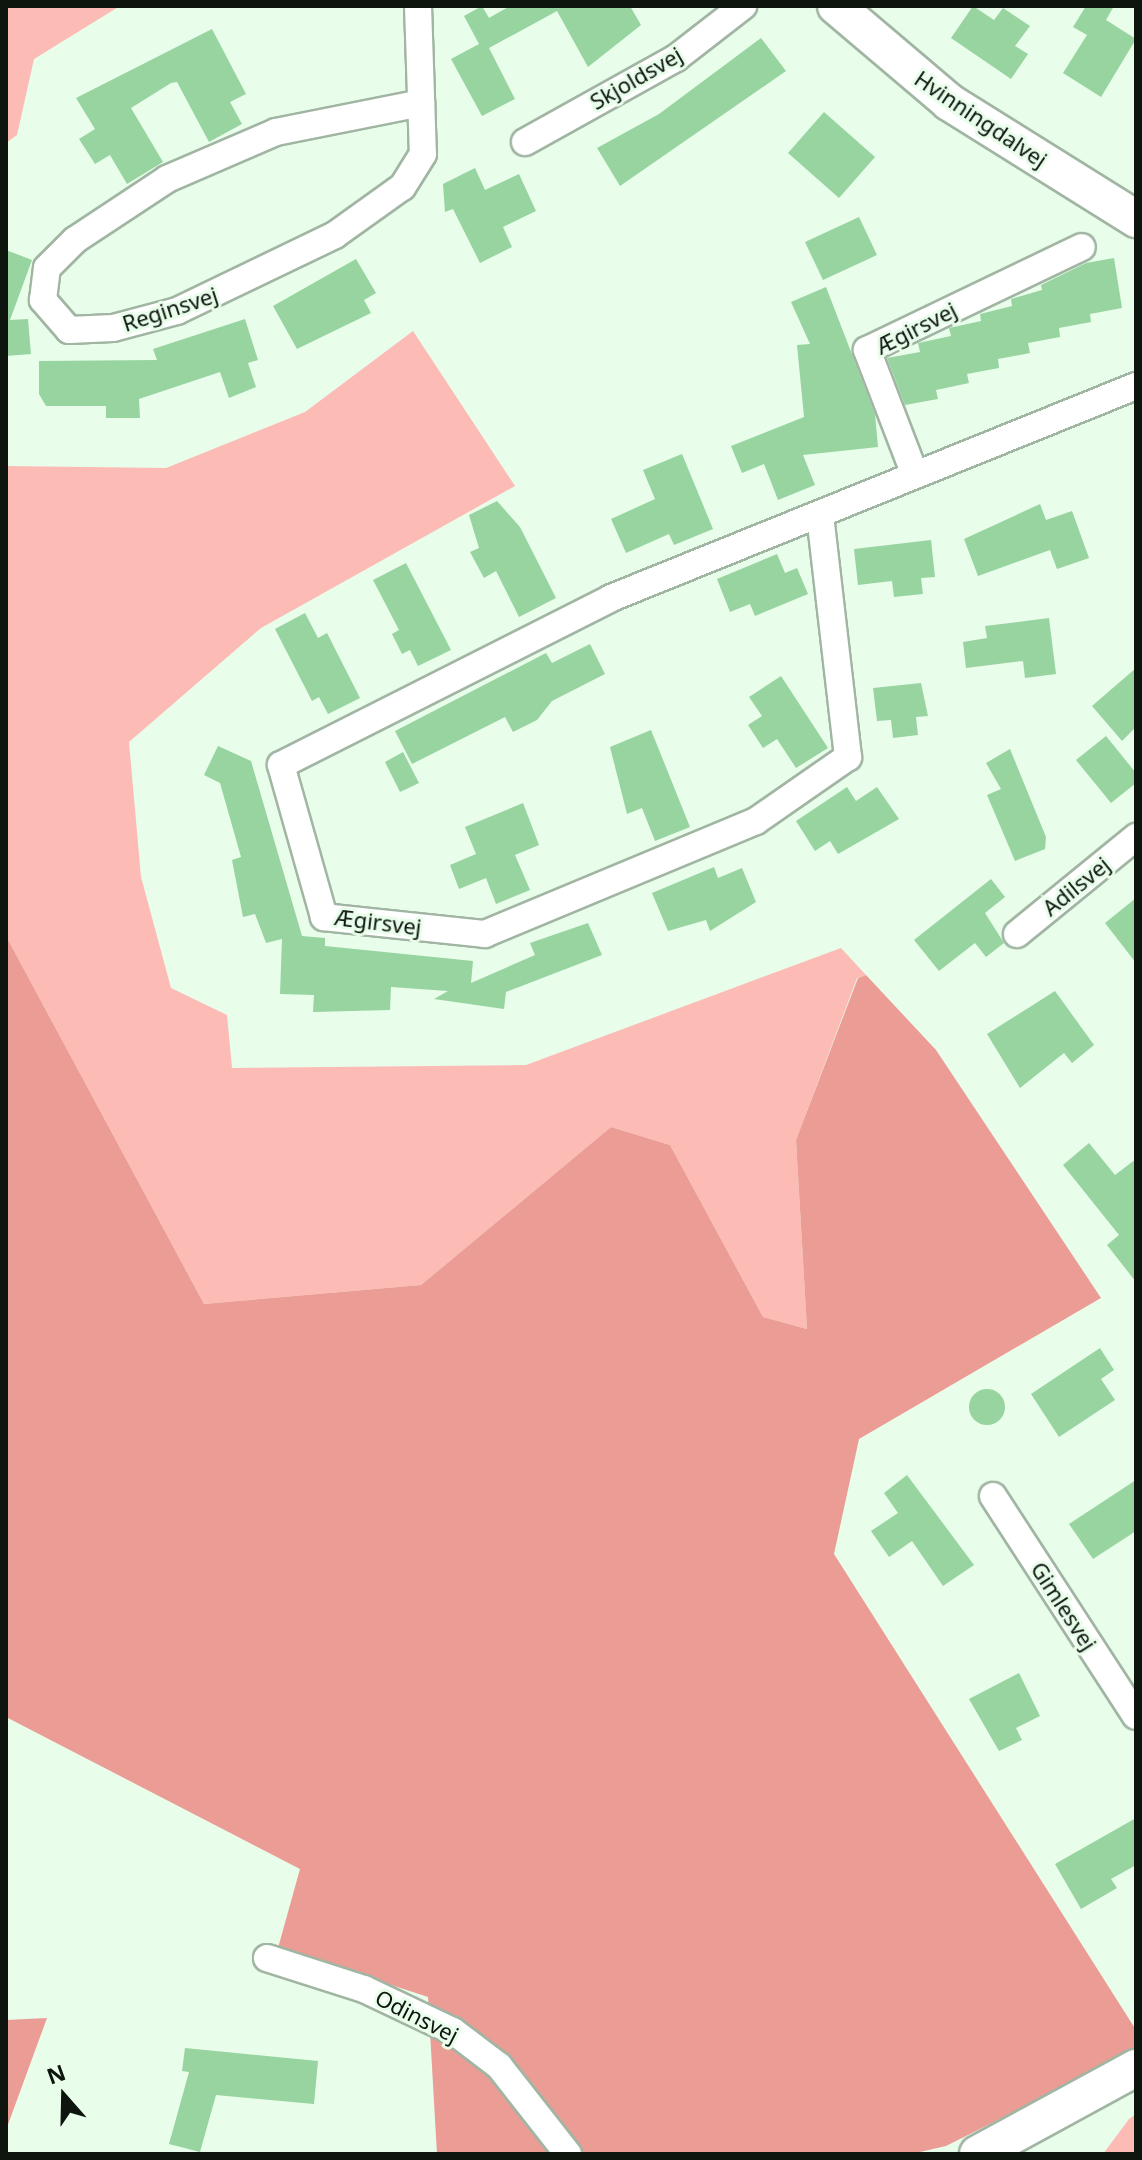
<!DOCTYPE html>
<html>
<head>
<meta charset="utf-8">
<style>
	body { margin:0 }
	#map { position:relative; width:1142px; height:2160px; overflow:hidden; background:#e8fdea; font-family:"Noto Sans",sans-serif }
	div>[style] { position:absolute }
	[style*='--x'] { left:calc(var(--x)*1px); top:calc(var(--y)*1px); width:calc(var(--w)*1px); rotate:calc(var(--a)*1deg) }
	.green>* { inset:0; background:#fdbbb5 }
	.forest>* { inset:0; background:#eb9c95 }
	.building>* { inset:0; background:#97d4a0 }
	.round { border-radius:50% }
	.roads { filter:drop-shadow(2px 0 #a1b5a3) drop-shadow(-2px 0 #a1b5a3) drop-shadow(0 2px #a1b5a3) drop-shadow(0 -2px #a1b5a3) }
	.street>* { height:26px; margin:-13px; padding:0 13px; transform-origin:13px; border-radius:13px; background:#fff }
	.secondary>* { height:36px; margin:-18px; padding:0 18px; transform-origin:18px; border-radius:18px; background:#fff }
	span { translate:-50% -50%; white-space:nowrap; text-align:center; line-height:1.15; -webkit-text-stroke:6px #e8fdea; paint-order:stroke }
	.street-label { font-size:22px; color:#0d150e }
	.frame { position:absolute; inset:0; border:8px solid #0d150e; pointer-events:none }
	.north { position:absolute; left:24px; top:2056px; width:80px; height:80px; -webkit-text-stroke:6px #e8fdea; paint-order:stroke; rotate:340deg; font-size:22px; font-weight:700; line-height:32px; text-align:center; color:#0d150e }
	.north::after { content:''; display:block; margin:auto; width:28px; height:36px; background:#0d150e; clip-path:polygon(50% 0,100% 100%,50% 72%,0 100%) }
</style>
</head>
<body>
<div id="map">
	<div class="green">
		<i style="clip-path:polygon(6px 6px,120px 6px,34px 59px,17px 135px,6px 143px)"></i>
		<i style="clip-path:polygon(413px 331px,515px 486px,261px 628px,129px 742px,141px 877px,171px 988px,227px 1015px,232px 1068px,526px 1065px,841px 948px,866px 975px,857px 978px,796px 1140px,807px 1329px,763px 1317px,670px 1145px,611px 1127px,421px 1285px,204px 1304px,6px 936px,6px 466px,166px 468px,305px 412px)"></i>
		<i style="clip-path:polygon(1136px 2114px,1136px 2154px,1103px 2154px,1129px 2119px)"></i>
	</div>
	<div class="forest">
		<i style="clip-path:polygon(6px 936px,204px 1304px,421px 1285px,611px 1127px,670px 1145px,763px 1317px,807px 1329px,796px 1140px,858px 978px,866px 975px,936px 1050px,1101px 1298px,859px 1439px,834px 1554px,1136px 2030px,1136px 2051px,946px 2146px,911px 2154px,437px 2154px,428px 1997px,278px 1948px,300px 1869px,6px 1717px)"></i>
		<i style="clip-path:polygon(47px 2018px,6px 2130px,6px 2020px)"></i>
	</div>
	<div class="building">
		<i style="clip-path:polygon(482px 6px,489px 18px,510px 6px,630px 6px,641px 25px,588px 67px,557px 11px,489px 48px,515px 99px,482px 116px,451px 59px,479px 44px,464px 16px)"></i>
		<i style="clip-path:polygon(973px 6px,994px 20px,1003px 8px,1030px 26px,1015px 46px,1028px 54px,1011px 79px,951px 38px)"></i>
		<i style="clip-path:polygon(1086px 6px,1114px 6px,1106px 20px,1136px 39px,1101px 97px,1063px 73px,1087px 35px,1073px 27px)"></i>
		<i style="clip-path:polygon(212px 29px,246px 94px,230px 102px,242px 124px,209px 142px,177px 82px,171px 83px,131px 108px,163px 162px,127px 184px,110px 155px,95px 164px,79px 139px,95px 129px,76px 98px)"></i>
		<i style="clip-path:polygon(761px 38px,786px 71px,620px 186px,597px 148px,659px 114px)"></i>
		<i style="clip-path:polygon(824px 112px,875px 157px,839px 198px,788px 153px)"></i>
		<i style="clip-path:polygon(475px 168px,485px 190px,519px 174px,536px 211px,503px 227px,512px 247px,480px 263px,453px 209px,445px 212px,443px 184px)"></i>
		<i style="clip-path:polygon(859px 217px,877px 255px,823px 280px,805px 242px)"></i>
		<i style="clip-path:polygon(6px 250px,32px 260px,10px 320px,28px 319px,31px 354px,6px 356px)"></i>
		<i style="clip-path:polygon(1114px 258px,1122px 308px,1090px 314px,1091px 322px,1059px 328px,1060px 337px,1028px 343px,1030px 353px,998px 359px,999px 368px,967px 374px,969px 383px,936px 390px,938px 399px,905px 405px,887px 358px,920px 352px,918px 343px,951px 336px,949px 328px,981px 321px,980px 314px,1012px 306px,1011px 299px,1042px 290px,1041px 285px,1086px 263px)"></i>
		<i style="clip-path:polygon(356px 259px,376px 293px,364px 300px,371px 313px,297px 349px,273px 306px)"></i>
		<i style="clip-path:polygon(826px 287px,875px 414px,878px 447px,803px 455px,815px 485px,778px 500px,764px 464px,742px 473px,731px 446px,804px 417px,797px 345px,810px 344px,791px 302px)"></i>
		<i style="clip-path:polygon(245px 319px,258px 360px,248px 363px,256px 387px,229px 398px,220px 372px,139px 399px,140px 418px,106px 418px,106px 406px,46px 406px,39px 394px,39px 361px,157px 360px,153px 349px)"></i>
		<i style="clip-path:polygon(682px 454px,713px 529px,674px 545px,669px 534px,626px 553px,611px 519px,655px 499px,643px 470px)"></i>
		<i style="clip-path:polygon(497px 501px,520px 527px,556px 598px,519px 617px,496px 571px,484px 578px,470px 552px,479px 548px,469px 515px)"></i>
		<i style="clip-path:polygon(1040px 504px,1046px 520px,1072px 511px,1089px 558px,1057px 569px,1050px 550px,978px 576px,964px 539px)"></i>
		<i style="clip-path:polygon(931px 540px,935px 577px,921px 578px,923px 594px,894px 597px,892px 581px,858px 585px,854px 549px)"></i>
		<i style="clip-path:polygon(777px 554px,785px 573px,797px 568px,808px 594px,755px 616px,750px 604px,730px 612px,717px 579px)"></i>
		<i style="clip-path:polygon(406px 563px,451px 650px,418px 666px,410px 650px,402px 654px,392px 634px,399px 630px,373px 580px)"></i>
		<i style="clip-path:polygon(305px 613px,318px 638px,327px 633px,360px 698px,328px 714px,319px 697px,312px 701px,275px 629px)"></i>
		<i style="clip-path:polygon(1049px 618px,1056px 674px,1025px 678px,1023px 661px,966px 668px,963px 642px,987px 638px,985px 626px)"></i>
		<i style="clip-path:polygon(590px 644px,605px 674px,552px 701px,537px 720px,513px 732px,505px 717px,412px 764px,395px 731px,546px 653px,552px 663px)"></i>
		<i style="clip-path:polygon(1136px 668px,1136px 727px,1122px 741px,1092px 706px)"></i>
		<i style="clip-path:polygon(781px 676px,828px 748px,796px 768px,777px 739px,763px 748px,748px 725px,762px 716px,749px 697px)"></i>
		<i style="clip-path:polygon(921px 683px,928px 716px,916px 717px,918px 735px,893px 738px,891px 720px,877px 721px,873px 688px)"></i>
		<i style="clip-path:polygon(651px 730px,690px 827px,655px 841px,642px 808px,627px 814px,610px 747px)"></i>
		<i style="clip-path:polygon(1106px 736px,1136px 773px,1136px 783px,1111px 803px,1076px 760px)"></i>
		<i style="clip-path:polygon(218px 746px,251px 761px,302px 936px,325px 938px,325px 946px,473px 961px,471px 983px,535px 955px,530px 943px,588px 923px,602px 955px,506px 992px,504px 1009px,434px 999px,448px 991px,391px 987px,390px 1010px,313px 1012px,314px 995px,280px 994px,282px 939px,266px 943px,255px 914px,243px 917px,232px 860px,241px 857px,220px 783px,204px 775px)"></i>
		<i style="clip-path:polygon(1010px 749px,1046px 837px,1045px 849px,1015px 861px,987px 795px,1001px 789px,986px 763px)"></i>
		<i style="clip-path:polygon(403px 752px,419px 783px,400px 792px,385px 762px)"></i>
		<i style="clip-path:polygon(847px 787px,856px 801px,877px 787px,899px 819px,838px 854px,830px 841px,815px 851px,796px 821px)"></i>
		<i style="clip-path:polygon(523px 803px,539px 845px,515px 855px,530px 890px,496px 904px,486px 878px,459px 889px,450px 865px,476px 854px,465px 827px)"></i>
		<i style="clip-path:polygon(714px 867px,718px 878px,742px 868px,756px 902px,710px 931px,706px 920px,668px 931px,652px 893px)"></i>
		<i style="clip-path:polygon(991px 879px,1005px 897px,985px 913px,1004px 943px,986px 957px,975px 943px,939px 971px,914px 940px)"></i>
		<i style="clip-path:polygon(1136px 898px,1136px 963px,1105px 923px)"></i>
		<i style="clip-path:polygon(1055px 991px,1094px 1045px,1072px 1063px,1064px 1053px,1020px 1088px,987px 1034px)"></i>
		<i style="clip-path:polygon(1089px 1143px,1115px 1175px,1136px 1159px,1136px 1282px,1107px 1245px,1119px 1235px,1063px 1165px)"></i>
		<i style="clip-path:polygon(1100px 1348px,1114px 1370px,1101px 1379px,1115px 1400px,1059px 1437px,1031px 1394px)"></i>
		<i class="round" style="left:969px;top:1389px;width:36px;height:36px"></i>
		<i style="clip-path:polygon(907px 1475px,974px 1565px,943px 1586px,912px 1541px,889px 1557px,871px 1531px,898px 1513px,884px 1493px)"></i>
		<i style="clip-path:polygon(1136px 1480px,1136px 1531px,1093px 1559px,1069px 1524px)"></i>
		<i style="clip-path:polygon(1019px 1673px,1040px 1716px,1016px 1728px,1022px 1740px,999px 1751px,969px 1699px)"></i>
		<i style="clip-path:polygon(1136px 1818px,1136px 1865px,1111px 1879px,1117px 1888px,1081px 1909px,1055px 1864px)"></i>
		<i style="clip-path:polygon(185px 2048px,318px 2061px,314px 2104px,216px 2095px,200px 2152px,169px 2144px,189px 2072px,182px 2071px)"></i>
	</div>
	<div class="roads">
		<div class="street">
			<i style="--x:418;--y:6;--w:148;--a:88.1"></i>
			<i style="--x:423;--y:154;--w:39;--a:122"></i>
			<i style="--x:402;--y:187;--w:82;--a:144.4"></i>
			<i style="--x:335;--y:235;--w:175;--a:154.3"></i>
			<i style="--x:177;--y:311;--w:66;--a:165.1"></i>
			<i style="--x:113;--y:328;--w:44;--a:177.4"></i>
			<i style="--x:69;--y:330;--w:40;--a:-131"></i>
			<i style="--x:43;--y:300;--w:32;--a:-83"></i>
			<i style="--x:47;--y:268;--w:40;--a:-45"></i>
			<i style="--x:75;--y:240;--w:110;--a:-33.5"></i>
			<i style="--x:167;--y:179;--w:119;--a:-23.3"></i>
			<i style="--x:276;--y:132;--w:148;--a:-11.3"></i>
			<i style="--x:525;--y:142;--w:173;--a:-29.1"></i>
			<i style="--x:676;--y:58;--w:85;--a:-37.8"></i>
			<i style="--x:915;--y:475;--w:134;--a:-111"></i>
			<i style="--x:867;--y:350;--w:238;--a:-25.6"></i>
			<i style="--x:820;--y:515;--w:244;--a:83.4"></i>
			<i style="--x:848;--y:757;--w:112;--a:145.2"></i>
			<i style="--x:756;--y:821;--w:294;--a:157.4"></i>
			<i style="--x:485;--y:934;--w:162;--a:-174"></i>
			<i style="--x:324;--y:917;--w:158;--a:-105.8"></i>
			<i style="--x:281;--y:765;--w:370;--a:-26.8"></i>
			<i style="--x:611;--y:598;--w:566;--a:-21.99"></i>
			<i style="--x:1017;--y:934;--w:154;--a:-39.2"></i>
			<i style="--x:993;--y:1496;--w:262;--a:57"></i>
			<i style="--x:267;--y:1958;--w:102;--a:17.7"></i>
			<i style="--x:364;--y:1989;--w:98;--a:25.3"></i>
			<i style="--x:453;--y:2031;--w:58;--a:37.3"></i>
			<i style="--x:499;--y:2066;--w:112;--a:51.9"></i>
		</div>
		<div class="secondary">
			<i style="--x:836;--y:6;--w:148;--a:40.3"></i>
			<i style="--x:949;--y:102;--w:221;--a:32"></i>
			<i style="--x:978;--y:2154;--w:180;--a:-28.6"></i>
		</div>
	</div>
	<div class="street-label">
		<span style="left:636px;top:78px;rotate:-30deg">Skjoldsvej</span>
		<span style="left:981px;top:119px;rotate:34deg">Hvinningdalvej</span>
		<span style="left:170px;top:309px;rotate:-18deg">Reginsvej</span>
		<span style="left:916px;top:328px;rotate:-27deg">Ægirsvej</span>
		<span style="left:1076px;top:886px;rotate:-39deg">Adilsvej</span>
		<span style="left:378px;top:922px;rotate:7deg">Ægirsvej</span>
		<span style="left:1064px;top:1606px;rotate:57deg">Gimlesvej</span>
		<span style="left:417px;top:2016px;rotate:27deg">Odinsvej</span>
	</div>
	<div class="frame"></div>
	<div class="north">N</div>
</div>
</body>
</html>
